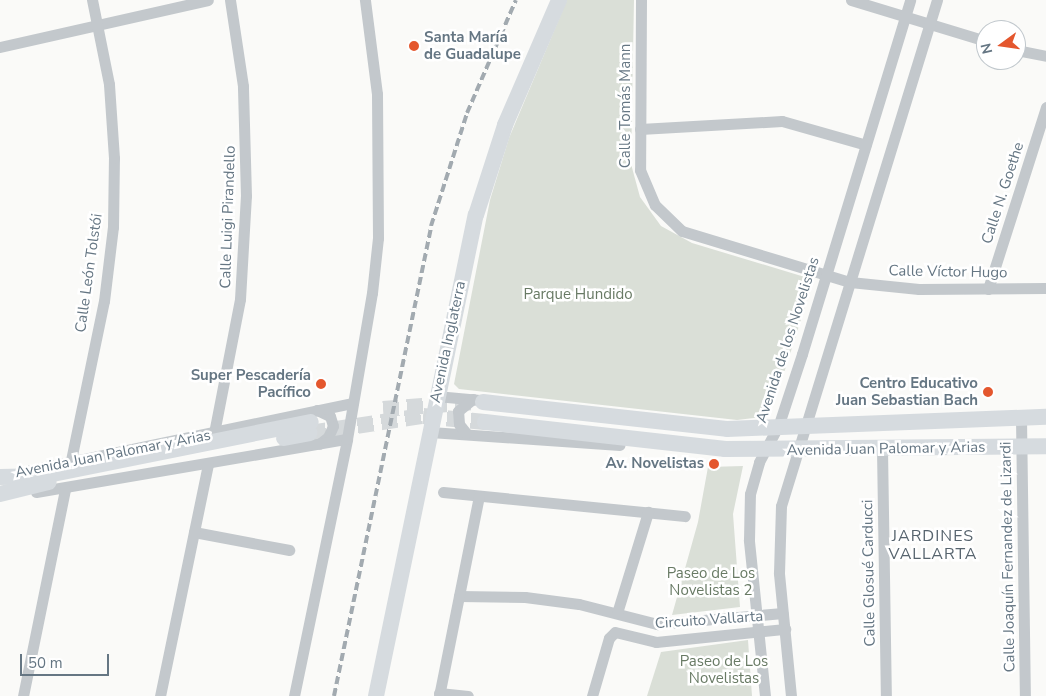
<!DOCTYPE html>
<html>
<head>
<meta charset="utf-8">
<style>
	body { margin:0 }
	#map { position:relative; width:1046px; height:696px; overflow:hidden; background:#fafaf8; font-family:"Nunito Sans",sans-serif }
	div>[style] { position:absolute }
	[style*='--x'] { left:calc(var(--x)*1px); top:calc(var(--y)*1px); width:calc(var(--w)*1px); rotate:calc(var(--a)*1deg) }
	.green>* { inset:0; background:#dadfd7 }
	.secondary-tunnel>* { height:16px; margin-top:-8px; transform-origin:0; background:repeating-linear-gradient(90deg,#d5d9db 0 16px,transparent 0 24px) }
	.street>* { height:11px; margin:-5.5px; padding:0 5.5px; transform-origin:5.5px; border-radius:5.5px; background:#c3c8cc }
	.secondary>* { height:16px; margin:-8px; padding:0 8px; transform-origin:8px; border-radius:8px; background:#d6dbdf }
	.rail>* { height:4px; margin-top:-2px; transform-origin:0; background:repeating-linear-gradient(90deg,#a2aab0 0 8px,transparent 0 12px) }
	.dots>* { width:14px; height:14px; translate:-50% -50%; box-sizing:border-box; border:2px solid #fff; border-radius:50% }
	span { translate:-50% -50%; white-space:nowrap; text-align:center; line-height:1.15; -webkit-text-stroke:5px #fff; paint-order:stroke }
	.poi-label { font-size:15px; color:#657683; font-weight:700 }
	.left { translate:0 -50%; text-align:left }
	.right { translate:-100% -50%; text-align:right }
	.street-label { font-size:15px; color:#657683 }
	.park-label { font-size:15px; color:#687a64 }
	.neighbourhood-label { font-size:16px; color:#57646e; letter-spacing:1px }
	.north { position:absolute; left:976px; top:20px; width:50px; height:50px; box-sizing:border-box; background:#fff; border:1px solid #c1c8cd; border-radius:50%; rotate:256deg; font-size:14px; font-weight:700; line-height:20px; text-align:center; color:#657683 }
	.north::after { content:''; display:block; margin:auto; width:18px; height:22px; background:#e4572e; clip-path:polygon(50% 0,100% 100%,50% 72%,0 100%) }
	.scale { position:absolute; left:20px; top:654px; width:89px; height:22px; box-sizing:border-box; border:2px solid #657683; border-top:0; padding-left:6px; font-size:15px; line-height:18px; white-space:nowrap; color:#657683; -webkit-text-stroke:4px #fff; paint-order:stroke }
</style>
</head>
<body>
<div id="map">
	<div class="green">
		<i style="clip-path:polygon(567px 0,634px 0,631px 164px,640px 197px,661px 226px,692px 243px,808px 278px,813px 282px,775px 401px,762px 417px,737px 420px,459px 389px,454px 384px,490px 200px,509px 138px)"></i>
		<i style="clip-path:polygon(743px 466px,733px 514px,740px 607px,672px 615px,698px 522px,708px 467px)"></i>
		<i style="clip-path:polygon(748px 640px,752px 696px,647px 696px,661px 652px)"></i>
	</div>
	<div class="secondary-tunnel">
		<i style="--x:383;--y:409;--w:92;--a:-4.4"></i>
		<i style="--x:310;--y:433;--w:114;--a:-8.6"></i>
		<i style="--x:423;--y:416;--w:62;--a:5.5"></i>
	</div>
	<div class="street">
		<i style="--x:641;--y:0;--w:170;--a:90.3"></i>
		<i style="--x:640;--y:170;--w:38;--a:67"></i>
		<i style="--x:655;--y:205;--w:37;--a:44"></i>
		<i style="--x:682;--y:231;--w:176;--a:16.9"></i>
		<i style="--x:850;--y:282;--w:69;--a:5.8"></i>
		<i style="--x:919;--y:289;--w:127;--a:-0.5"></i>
		<i style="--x:851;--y:0;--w:141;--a:16.9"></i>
		<i style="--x:0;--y:47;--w:213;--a:-12.7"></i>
		<i style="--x:1016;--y:50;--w:31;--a:11"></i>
		<i style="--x:640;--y:129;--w:142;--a:-3.2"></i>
		<i style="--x:782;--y:121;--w:87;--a:15.9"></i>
		<i style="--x:988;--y:289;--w:191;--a:-72.3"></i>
		<i style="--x:436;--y:396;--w:55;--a:5.2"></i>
		<i style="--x:317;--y:410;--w:14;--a:25"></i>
		<i style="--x:330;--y:416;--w:10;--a:73"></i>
		<i style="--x:333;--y:426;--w:12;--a:114"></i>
		<i style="--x:328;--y:437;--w:11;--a:142"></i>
		<i style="--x:1021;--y:418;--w:278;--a:89.2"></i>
		<i style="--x:430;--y:432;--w:190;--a:3.9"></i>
		<i style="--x:214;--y:433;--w:136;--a:-79"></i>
		<i style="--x:240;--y:299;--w:103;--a:-86.7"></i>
		<i style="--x:246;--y:196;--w:110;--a:-91.6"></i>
		<i style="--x:243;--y:86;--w:87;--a:-98.6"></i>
		<i style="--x:466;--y:433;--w:11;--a:-128"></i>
		<i style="--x:459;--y:424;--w:13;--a:-94"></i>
		<i style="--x:458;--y:411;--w:19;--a:-39"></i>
		<i style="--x:882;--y:449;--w:247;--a:89.1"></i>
		<i style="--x:71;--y:460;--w:162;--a:-78.3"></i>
		<i style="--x:104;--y:301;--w:75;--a:-83.1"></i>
		<i style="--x:113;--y:227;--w:69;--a:-89.2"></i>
		<i style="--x:114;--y:158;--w:74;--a:-93.9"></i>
		<i style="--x:109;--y:84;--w:86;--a:-101.4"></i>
		<i style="--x:22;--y:472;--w:338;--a:-11.8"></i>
		<i style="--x:36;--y:492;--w:315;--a:-9.7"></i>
		<i style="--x:443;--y:492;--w:243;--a:5.7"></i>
		<i style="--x:194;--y:532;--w:97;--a:10.7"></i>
		<i style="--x:459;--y:596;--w:66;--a:0.9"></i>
		<i style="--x:525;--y:597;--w:54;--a:7.4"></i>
		<i style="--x:579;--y:604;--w:81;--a:14.4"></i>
		<i style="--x:657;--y:624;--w:126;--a:-5"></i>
		<i style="--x:617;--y:613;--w:106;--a:-72.9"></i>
		<i style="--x:439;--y:693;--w:29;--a:6"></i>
		<i style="--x:23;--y:696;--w:211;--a:-78.5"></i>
		<i style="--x:160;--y:696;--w:237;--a:-78.3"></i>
		<i style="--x:294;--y:696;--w:262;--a:-78.3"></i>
		<i style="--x:347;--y:439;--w:148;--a:-80.3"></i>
		<i style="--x:372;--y:293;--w:55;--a:-83.8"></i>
		<i style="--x:378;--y:238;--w:144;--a:-90.4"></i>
		<i style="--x:377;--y:94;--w:95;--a:-97.3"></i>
		<i style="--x:439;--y:696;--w:204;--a:-78.7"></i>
		<i style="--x:592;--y:696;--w:60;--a:-73.7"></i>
		<i style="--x:609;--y:638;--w:8;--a:-45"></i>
		<i style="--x:615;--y:632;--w:42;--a:13.7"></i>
		<i style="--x:656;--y:642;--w:130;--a:-5.8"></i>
		<i style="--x:765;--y:696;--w:157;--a:-95.9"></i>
		<i style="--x:749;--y:540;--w:46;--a:-88.8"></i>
		<i style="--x:750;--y:494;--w:33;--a:-74"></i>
		<i style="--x:759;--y:462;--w:40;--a:-62"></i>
		<i style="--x:778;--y:427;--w:77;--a:-71.8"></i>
		<i style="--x:802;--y:354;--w:370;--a:-73"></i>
		<i style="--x:791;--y:696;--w:124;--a:-95.6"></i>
		<i style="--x:779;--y:573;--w:67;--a:-88.3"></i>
		<i style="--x:781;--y:506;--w:530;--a:-72.87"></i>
	</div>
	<div class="secondary">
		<i style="--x:483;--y:402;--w:245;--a:6.3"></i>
		<i style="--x:727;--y:429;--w:319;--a:-2.2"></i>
		<i style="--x:485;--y:422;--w:242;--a:6.4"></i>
		<i style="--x:725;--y:449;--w:321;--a:-0.5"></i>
		<i style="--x:284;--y:438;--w:26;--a:-11"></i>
		<i style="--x:0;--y:477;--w:43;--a:-1.3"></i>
		<i style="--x:43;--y:476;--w:273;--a:-11.4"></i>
		<i style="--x:0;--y:494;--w:50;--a:-13.8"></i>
		<i style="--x:376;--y:696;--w:491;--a:-78.3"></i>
		<i style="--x:476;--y:215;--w:95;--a:-72.1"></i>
		<i style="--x:505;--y:125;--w:136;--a:-66.6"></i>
	</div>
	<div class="rail">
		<i style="--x:334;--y:696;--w:480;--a:-78.3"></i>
		<i style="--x:431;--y:226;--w:119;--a:-72.3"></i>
		<i style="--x:467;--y:113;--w:123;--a:-66.6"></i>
	</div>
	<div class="dots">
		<i style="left:414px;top:46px;background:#e4572e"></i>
		<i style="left:321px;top:384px;background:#e4572e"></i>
		<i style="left:988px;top:392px;background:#e4572e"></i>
		<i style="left:714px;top:464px;background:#e4572e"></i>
	</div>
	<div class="poi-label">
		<span class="left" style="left:424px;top:46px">Santa María<br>de Guadalupe</span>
		<span class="right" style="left:311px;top:384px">Super Pescadería<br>Pacífico</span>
		<span class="right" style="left:978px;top:392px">Centro Educativo<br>Juan Sebastian Bach</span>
		<span class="right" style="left:704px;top:464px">Av. Novelistas</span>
	</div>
	<div class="street-label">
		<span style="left:626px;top:106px;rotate:-90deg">Calle Tomás Mann</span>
		<span style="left:1003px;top:193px;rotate:-72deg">Calle N. Goethe</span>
		<span style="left:228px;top:217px;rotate:-88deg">Calle Luigi Pirandello</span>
		<span style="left:948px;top:272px;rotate:1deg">Calle Víctor Hugo</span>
		<span style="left:89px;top:273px;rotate:-82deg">Calle León Tolstói</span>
		<span style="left:788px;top:340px;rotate:-72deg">Avenida de los Novelistas</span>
		<span style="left:448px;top:342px;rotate:-78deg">Avenida Inglaterra</span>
		<span style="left:886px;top:449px;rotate:-1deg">Avenida Juan Palomar y Arias</span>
		<span style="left:113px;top:454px;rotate:-11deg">Avenida Juan Palomar y Arias</span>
		<span style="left:1008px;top:557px;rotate:-91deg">Calle Joaquín Fernandez de Lizardi</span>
		<span style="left:869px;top:573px;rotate:-91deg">Calle Glosué Carducci</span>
		<span style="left:709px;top:620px;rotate:-4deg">Circuito Vallarta</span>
	</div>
	<div class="park-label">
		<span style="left:578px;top:295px">Parque Hundido</span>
		<span style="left:711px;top:582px">Paseo de Los<br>Novelistas 2</span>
		<span style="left:724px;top:670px">Paseo de Los<br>Novelistas</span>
	</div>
	<div class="neighbourhood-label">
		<span style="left:933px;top:545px">JARDINES<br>VALLARTA</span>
	</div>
	<div class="north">N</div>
	<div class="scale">50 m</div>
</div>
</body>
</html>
